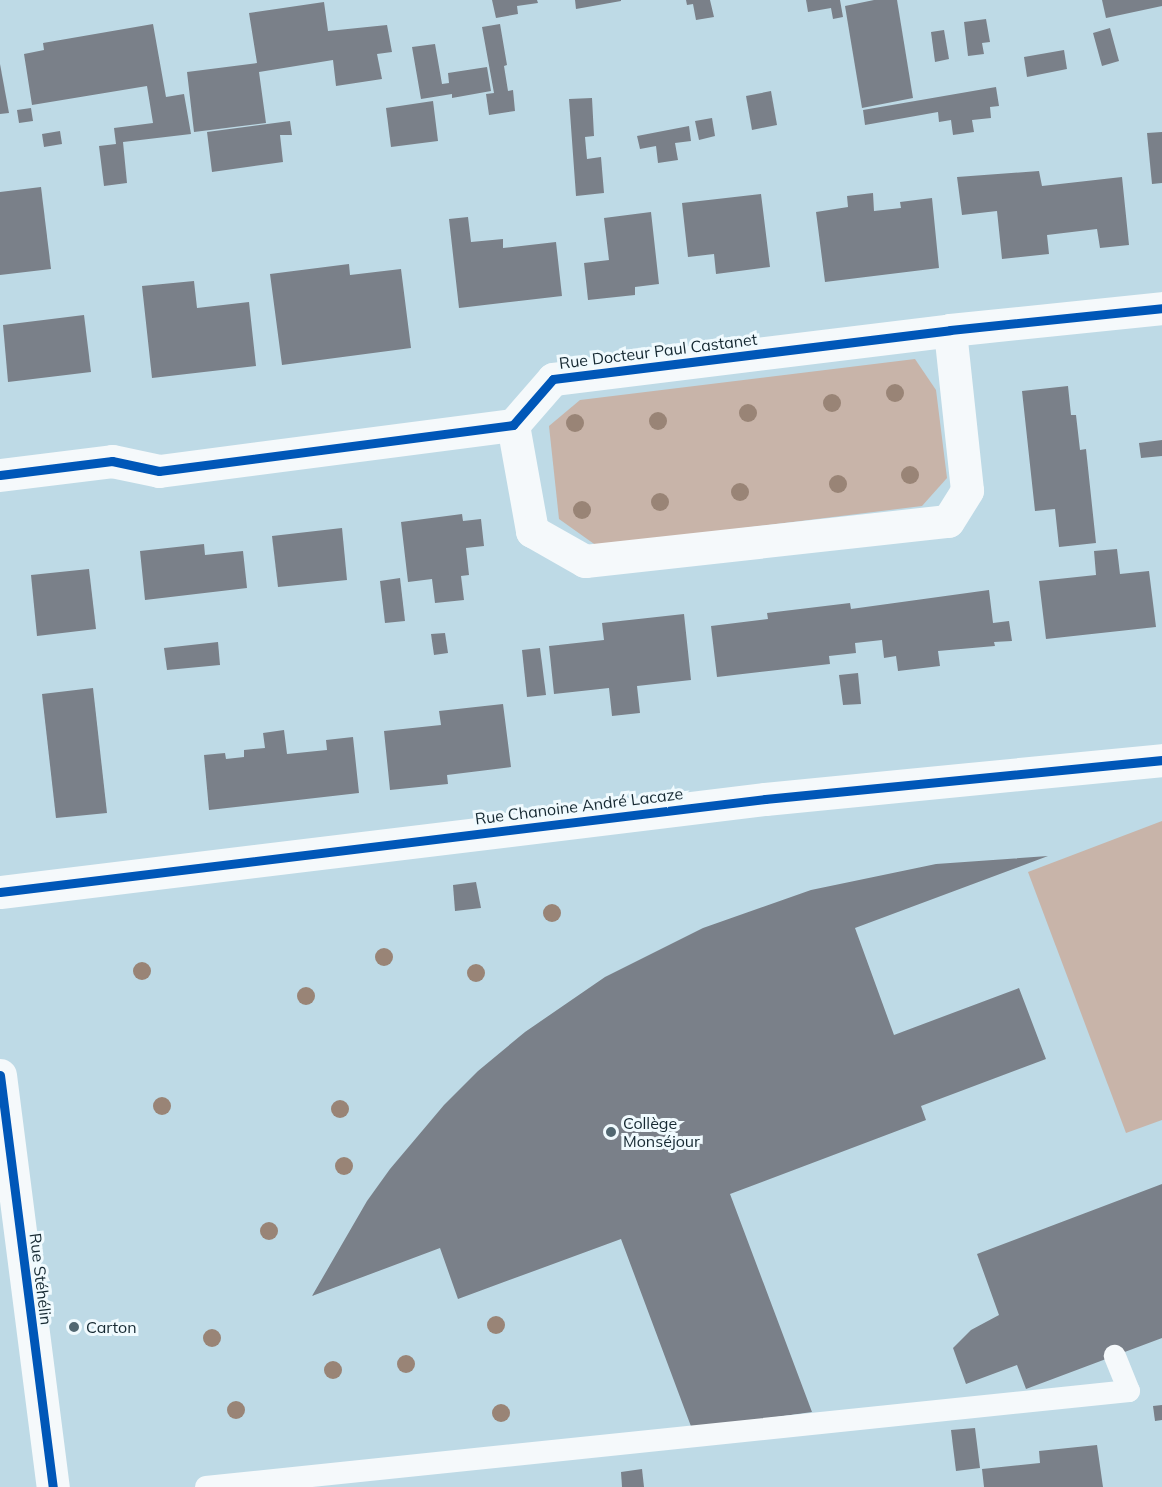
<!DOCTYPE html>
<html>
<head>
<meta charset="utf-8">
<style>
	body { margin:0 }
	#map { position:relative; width:1162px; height:1487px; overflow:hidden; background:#bedae6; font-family:Mulish,sans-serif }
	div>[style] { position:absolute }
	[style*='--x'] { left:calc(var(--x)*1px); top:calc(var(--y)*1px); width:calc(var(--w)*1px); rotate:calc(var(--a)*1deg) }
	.green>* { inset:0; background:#c8b4a9 }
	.building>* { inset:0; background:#7a8089 }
	.lane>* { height:22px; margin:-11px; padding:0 11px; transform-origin:11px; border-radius:11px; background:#f5f9fb }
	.street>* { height:33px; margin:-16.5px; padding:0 16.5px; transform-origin:16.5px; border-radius:16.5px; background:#f5f9fb }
	.secondary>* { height:33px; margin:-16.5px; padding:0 16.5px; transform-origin:16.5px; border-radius:16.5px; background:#f5f9fb }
	.cycleway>* { height:9px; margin:-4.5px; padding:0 4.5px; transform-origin:4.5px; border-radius:4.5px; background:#0057b8 }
	.trees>* { width:18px; height:18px; margin:-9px; border-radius:50%; background:#998476 }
	.dots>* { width:16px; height:16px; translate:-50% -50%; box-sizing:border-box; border:3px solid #f0fafe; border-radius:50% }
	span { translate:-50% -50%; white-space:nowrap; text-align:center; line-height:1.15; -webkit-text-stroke:6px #f0fafe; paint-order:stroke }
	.street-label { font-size:16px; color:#162932 }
	.poi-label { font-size:16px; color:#162932 }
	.left { translate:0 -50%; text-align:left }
</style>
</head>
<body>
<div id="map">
	<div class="green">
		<i style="clip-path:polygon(915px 359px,936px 390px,947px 478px,922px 506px,597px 546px,559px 519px,549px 426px,580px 400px)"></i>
		<i style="clip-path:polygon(1162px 821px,1162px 1120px,1126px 1133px,1028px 872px)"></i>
	</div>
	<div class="building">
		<i style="clip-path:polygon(492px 0,537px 0,538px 3px,517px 6px,518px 14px,496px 18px)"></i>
		<i style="clip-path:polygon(575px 0,621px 0,621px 1px,576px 9px)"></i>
		<i style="clip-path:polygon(686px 0,710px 0,714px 17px,696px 20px,693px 4px,687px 5px)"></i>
		<i style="clip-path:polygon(806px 0,840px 0,843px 17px,833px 19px,831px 8px,808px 12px)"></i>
		<i style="clip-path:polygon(874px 0,897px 0,913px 98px,862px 108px,845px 6px)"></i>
		<i style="clip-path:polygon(1102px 0,1162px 0,1162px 6px,1106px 18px)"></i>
		<i style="clip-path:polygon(324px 2px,328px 31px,387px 25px,392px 52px,377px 54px,382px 79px,336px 86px,333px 60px,259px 72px,266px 123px,194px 132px,187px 72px,257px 63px,249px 13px)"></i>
		<i style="clip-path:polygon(986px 19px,990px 42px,982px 43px,984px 54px,968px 56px,964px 22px)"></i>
		<i style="clip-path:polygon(153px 24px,166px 97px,184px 94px,191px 134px,123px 142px,127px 183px,104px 186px,99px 146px,116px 144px,114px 128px,153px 123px,147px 86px,32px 105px,24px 54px,44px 50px,43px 43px)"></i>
		<i style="clip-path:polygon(500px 24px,507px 65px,504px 66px,508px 91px,513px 90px,515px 111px,489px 115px,486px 94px,494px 93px,482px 27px)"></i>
		<i style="clip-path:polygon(1110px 28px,1119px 61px,1102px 66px,1093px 33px)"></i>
		<i style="clip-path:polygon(944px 30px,949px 59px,935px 62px,931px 32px)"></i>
		<i style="clip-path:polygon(435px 44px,442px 84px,449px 83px,448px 73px,487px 67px,491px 91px,452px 98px,452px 94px,421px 99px,412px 47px)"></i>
		<i style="clip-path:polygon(1064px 50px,1067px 69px,1027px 77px,1024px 57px)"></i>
		<i style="clip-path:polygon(0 64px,9px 113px,0 114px)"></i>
		<i style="clip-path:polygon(996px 87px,999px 106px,990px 107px,991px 118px,972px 120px,974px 132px,953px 135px,951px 120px,939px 122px,938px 112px,865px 125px,863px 110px)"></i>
		<i style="clip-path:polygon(771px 91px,777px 125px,752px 130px,746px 96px)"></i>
		<i style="clip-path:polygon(592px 98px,594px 136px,585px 137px,587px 159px,601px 157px,604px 193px,576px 196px,569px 99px)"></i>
		<i style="clip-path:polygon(433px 101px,438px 141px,391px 147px,386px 108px)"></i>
		<i style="clip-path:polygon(31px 108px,33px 121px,19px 123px,17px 110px)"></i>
		<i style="clip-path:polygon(712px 118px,715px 136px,699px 140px,695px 121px)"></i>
		<i style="clip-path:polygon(290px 121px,292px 135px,280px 135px,283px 162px,212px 172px,207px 132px)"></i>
		<i style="clip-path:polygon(689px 126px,691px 141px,675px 143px,678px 160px,658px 163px,656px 146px,640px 149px,637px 136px)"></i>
		<i style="clip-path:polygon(60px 131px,62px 144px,44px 147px,42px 134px)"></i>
		<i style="clip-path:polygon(1162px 132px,1162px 183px,1152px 184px,1147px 133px)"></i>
		<i style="clip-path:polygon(1039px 171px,1042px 186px,1122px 177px,1129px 245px,1100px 248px,1097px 229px,1047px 235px,1049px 254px,1002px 259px,997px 211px,962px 215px,957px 177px)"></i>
		<i style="clip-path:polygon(41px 187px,51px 269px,0 275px,0 192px)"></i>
		<i style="clip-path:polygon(873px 193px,874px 211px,901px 208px,900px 202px,932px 198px,939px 268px,825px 282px,816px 212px,848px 207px,847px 196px)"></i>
		<i style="clip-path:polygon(761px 194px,770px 267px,716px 274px,714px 254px,688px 257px,682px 203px)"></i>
		<i style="clip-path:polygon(651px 212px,659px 284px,635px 287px,635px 295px,588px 300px,584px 263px,609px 260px,604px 218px)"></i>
		<i style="clip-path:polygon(468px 217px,471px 242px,503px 239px,503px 248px,556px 242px,562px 296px,459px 308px,449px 219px)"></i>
		<i style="clip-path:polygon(349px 264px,350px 275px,401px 269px,411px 348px,282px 365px,270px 274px)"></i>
		<i style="clip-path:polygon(194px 281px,197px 308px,249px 302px,256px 366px,152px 378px,142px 286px)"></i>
		<i style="clip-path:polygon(84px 315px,91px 372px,8px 382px,3px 325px)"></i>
		<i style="clip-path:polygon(1068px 386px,1071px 415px,1076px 415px,1080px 450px,1086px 449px,1096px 543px,1059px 547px,1055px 509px,1035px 511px,1022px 391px)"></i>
		<i style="clip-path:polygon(1162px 440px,1162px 456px,1141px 458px,1139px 443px)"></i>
		<i style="clip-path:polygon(462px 514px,463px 521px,481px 519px,484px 546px,466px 548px,469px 575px,461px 576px,464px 600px,435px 603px,432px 579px,408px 582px,401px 522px)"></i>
		<i style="clip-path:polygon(342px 528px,347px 580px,278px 587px,272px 536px)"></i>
		<i style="clip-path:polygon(204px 544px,205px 555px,243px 551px,247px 588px,145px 600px,140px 551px)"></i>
		<i style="clip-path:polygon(1117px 549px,1120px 574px,1149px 571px,1156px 627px,1046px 639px,1039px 581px,1096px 575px,1094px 551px)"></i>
		<i style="clip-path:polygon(89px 569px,96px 629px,37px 636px,31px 575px)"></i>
		<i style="clip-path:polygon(400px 578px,405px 621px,385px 623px,380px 581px)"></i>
		<i style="clip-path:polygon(989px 590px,993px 623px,1009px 621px,1012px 641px,994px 642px,995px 646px,938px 651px,940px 666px,898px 671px,896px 656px,884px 658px,882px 640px,855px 643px,856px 653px,829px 656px,830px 664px,717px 677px,711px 626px,768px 619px,767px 613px,850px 603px,851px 609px)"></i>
		<i style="clip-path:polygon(684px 614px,691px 680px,637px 686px,640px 713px,612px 716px,609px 688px,554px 694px,549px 646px,604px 640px,602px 623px)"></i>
		<i style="clip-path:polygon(445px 633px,448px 653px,434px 655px,431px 634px)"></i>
		<i style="clip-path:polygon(218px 642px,220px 665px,167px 670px,164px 648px)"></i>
		<i style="clip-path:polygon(540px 648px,546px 695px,527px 697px,522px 650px)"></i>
		<i style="clip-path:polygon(858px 673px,861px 704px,843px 705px,839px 675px)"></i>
		<i style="clip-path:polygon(93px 688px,107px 813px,56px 818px,42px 694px)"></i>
		<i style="clip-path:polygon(503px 704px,511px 767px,447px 775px,448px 784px,390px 790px,384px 731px,441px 725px,439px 711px)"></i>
		<i style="clip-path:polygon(284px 730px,287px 754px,327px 750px,326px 740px,353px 737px,359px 793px,209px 810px,204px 755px,225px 753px,226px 759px,244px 757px,244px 750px,265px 748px,263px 733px)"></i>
		<i style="clip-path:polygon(1048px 856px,855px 928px,894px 1035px,1019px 988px,1046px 1059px,921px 1106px,926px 1120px,730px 1194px,812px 1412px,692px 1429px,621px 1239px,458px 1299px,440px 1248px,312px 1296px,367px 1201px,390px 1169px,444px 1105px,478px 1071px,525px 1032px,605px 977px,703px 928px,811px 890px,936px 864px)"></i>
		<i style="clip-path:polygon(476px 882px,481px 908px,455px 911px,453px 885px)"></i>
		<i style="clip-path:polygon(1162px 1184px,1162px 1338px,1026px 1389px,1017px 1365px,966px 1384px,953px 1348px,971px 1330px,999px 1315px,977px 1254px)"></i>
		<i style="clip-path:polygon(1162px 1405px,1162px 1420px,1155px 1421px,1153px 1406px)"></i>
		<i style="clip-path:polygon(975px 1428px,980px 1468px,956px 1471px,951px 1430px)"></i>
		<i style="clip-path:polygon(1097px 1445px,1103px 1487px,984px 1487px,982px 1469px,1040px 1463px,1039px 1451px)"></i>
		<i style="clip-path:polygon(642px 1469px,644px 1487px,622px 1487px,621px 1472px)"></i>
	</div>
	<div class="lane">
		<i style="--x:206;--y:1487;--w:928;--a:-5.94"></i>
		<i style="--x:1129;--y:1391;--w:38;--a:-112"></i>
	</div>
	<div class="street">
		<i style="--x:513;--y:425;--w:108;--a:79.8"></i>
		<i style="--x:532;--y:531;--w:61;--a:29.5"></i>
		<i style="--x:585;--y:561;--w:365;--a:-6.3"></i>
		<i style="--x:948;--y:521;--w:36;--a:-58"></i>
		<i style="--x:967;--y:490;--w:161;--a:-96.1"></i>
		<i style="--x:0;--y:475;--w:113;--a:-7.1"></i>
		<i style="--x:112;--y:461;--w:48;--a:12"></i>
		<i style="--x:159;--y:471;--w:357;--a:-7.4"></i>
		<i style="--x:513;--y:425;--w:61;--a:-49"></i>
		<i style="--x:553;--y:379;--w:400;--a:-7"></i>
		<i style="--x:950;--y:330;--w:213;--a:-5.9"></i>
		<i style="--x:0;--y:892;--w:771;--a:-6.93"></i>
		<i style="--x:765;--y:799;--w:399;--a:-5.6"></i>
	</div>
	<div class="secondary">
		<i style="--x:0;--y:1075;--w:415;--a:82.7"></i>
	</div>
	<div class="cycleway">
		<i style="--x:0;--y:475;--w:113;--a:-7.1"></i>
		<i style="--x:112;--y:461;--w:48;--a:12"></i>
		<i style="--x:159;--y:471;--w:357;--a:-7.4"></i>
		<i style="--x:513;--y:425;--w:61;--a:-49"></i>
		<i style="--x:553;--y:379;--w:400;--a:-7"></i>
		<i style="--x:950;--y:330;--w:213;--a:-5.9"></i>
		<i style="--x:0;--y:892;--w:771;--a:-6.93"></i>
		<i style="--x:765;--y:799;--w:399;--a:-5.6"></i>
		<i style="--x:0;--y:1075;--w:415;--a:82.7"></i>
	</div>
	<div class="trees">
		<i style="left:895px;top:393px"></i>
		<i style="left:832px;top:403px"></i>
		<i style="left:748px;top:413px"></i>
		<i style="left:658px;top:421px"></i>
		<i style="left:575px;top:423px"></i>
		<i style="left:910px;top:475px"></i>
		<i style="left:838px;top:484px"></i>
		<i style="left:740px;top:492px"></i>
		<i style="left:660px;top:502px"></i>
		<i style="left:582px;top:510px"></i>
		<i style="left:552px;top:913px"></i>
		<i style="left:384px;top:957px"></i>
		<i style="left:142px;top:971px"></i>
		<i style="left:476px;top:973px"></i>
		<i style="left:306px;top:996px"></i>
		<i style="left:162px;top:1106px"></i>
		<i style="left:340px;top:1109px"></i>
		<i style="left:344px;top:1166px"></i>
		<i style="left:269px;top:1231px"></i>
		<i style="left:496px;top:1325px"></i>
		<i style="left:212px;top:1338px"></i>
		<i style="left:406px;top:1364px"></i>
		<i style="left:333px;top:1370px"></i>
		<i style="left:236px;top:1410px"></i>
		<i style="left:501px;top:1413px"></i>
	</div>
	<div class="dots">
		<i style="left:611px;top:1132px;background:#516771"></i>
		<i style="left:74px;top:1327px;background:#516771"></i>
	</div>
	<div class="street-label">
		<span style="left:658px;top:351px;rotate:-7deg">Rue Docteur Paul Castanet</span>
		<span style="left:579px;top:806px;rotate:-7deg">Rue Chanoine André Lacaze</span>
		<span style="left:41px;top:1279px;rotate:83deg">Rue Stéhélin</span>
	</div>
	<div class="poi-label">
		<span class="left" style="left:623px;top:1132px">Collège<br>Monséjour</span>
		<span class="left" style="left:86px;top:1327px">Carton</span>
	</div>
</div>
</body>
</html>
